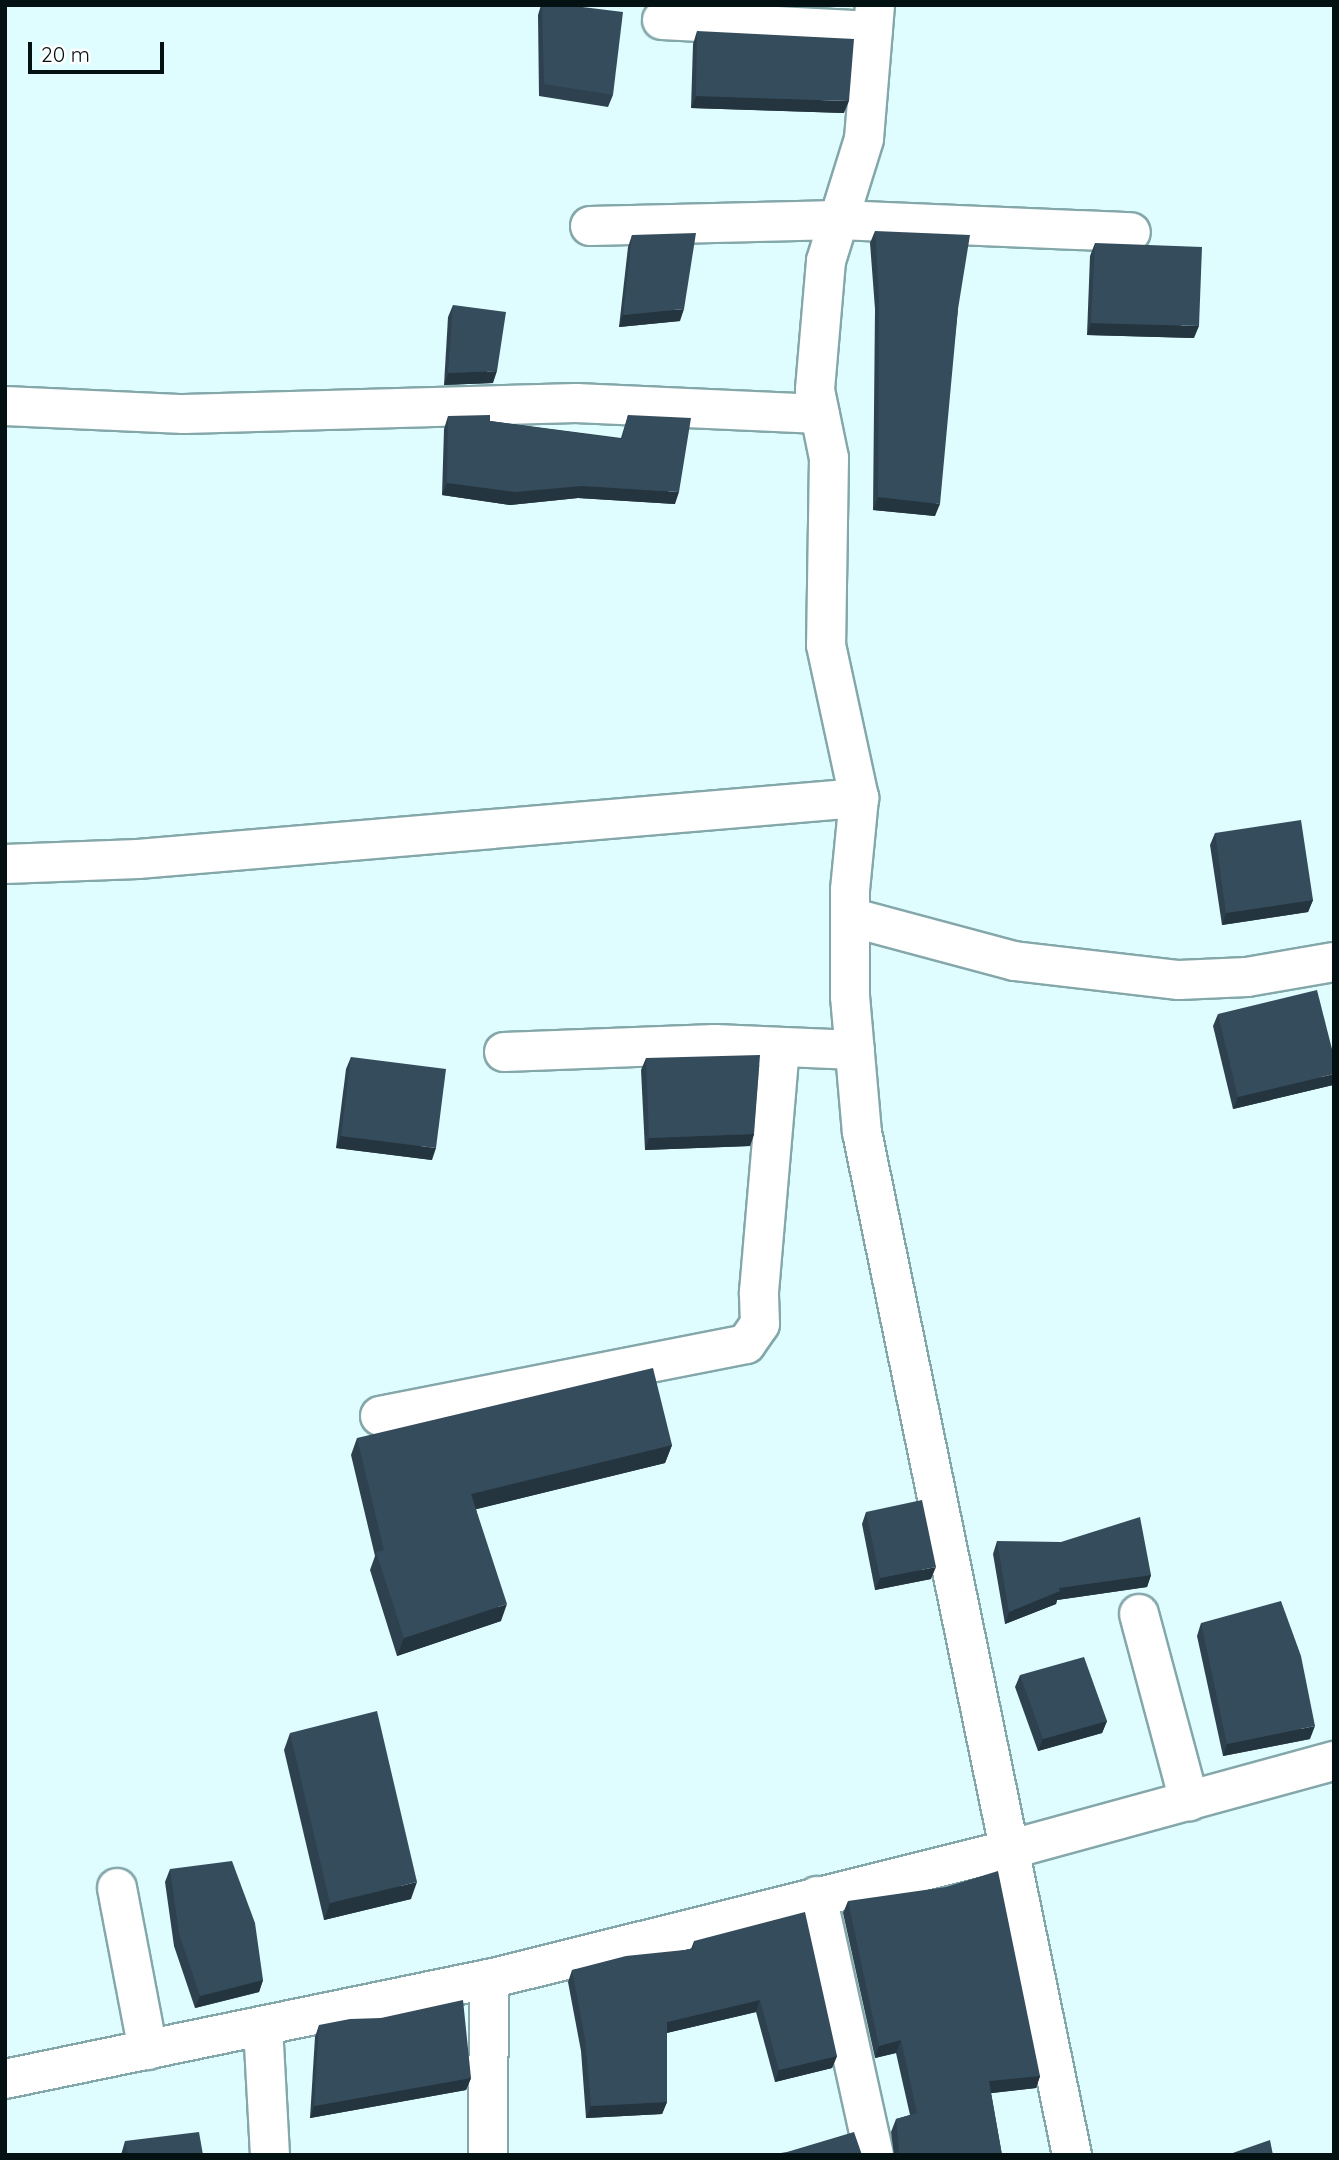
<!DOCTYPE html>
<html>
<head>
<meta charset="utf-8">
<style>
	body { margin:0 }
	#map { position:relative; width:1339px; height:2160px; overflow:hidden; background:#dffcff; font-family:Quicksand,sans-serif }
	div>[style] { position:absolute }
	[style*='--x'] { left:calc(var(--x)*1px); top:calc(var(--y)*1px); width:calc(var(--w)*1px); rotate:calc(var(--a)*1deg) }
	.roads { filter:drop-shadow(2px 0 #84a7aa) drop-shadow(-2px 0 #84a7aa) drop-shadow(0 2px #84a7aa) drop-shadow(0 -2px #84a7aa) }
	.minor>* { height:38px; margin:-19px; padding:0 19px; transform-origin:19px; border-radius:19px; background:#fff }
	.wall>* { inset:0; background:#2e414f }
	.shaded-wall>* { inset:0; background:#253540 }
	.building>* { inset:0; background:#354c5c }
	span { translate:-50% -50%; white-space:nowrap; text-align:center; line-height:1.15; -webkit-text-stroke:7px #fff; paint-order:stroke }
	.frame { position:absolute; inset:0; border:7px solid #041112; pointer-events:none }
	.scale { position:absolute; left:28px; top:42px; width:136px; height:32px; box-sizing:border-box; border:4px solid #041112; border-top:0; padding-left:9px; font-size:21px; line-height:24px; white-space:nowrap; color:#041112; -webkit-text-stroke:5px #fff; paint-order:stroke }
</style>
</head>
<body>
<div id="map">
	<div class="roads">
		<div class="minor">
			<i style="--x:875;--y:5;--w:134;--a:94.7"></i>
			<i style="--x:864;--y:139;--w:128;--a:107.3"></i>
			<i style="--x:826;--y:261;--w:129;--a:94.9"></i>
			<i style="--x:815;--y:390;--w:69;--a:78.4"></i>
			<i style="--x:829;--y:458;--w:187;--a:90.9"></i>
			<i style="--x:826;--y:645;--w:157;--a:77.8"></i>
			<i style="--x:859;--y:798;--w:92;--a:95.6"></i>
			<i style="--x:850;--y:890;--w:106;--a:90"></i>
			<i style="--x:850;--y:996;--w:137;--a:85"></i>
			<i style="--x:862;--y:1132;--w:1044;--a:78.4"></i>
			<i style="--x:662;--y:20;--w:211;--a:3"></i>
			<i style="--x:590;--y:226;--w:249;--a:-1.4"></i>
			<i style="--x:839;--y:220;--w:292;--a:2.4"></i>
			<i style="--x:5;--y:406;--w:179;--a:2.6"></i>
			<i style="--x:184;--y:414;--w:392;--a:-1.6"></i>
			<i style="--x:576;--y:403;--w:244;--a:2.6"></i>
			<i style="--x:5;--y:864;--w:133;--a:-2.2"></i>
			<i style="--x:138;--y:859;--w:724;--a:-4.84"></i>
			<i style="--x:850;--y:917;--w:170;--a:15"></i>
			<i style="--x:1014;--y:961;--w:166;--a:6.6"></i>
			<i style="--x:1179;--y:980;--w:68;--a:-2.5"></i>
			<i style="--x:1247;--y:977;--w:88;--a:-9.8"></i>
			<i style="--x:504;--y:1052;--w:211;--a:-2.2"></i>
			<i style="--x:715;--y:1044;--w:140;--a:2.5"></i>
			<i style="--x:380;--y:1416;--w:373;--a:-11.1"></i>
			<i style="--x:746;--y:1344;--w:24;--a:-55"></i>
			<i style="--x:760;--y:1324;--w:32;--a:-92"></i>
			<i style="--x:759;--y:1292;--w:245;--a:-85.1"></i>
			<i style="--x:1139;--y:1614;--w:194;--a:75"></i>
			<i style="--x:117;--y:1888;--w:165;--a:79.2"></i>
			<i style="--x:817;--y:1896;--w:265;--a:77.6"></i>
			<i style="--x:263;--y:2026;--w:129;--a:86.9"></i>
			<i style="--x:5;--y:2079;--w:494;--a:-11.7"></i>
			<i style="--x:489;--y:1979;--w:535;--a:-13.96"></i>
			<i style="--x:1008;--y:1850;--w:338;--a:-15.3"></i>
			<i style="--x:488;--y:2155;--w:176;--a:-89.7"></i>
		</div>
	</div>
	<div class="wall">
		<i style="clip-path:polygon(541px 5px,566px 5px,613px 95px,608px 107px,539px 96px,538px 15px)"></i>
		<i style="clip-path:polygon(697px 31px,844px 113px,691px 108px,693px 44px)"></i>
		<i style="clip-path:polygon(875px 231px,958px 309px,935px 516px,873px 510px,875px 309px,870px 243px)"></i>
		<i style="clip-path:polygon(632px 235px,680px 321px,619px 327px,628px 247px)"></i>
		<i style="clip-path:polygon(1095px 243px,1194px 338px,1087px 335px,1090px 256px)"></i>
		<i style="clip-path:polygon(453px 305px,493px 383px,444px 385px,448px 317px)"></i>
		<i style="clip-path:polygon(628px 415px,675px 504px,578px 498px,510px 505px,442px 495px,444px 429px,448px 416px,490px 421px,621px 438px)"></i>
		<i style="clip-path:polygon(1215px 833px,1313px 900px,1308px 912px,1222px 925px,1210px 845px)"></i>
		<i style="clip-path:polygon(1218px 1014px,1333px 1085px,1233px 1109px,1213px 1026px)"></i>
		<i style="clip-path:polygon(351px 1057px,432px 1160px,336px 1148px,346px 1069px)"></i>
		<i style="clip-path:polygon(646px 1058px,754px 1134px,750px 1146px,645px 1150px,641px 1070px)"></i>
		<i style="clip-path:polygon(357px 1438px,672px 1445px,665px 1463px,476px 1509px,501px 1621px,397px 1656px,370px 1570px,375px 1556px,351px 1455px)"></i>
		<i style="clip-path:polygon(866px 1512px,931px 1579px,875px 1590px,862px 1524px)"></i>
		<i style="clip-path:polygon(997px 1541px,1151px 1575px,1147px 1587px,1057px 1600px,1056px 1604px,1005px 1624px,993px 1554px)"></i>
		<i style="clip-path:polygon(1201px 1623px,1310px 1739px,1223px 1756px,1197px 1636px)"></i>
		<i style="clip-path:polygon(1020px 1675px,1107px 1721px,1102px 1733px,1038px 1751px,1015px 1687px)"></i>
		<i style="clip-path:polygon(290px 1733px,411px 1899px,324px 1920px,284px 1750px)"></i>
		<i style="clip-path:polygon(170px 1869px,263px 1980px,259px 1992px,195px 2008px,174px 1946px,165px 1882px)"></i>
		<i style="clip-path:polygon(848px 1901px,1040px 2076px,1036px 2088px,991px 2093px,1002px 2155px,894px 2155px,891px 2132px,896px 2119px,910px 2115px,896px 2053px,875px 2058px,843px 1913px)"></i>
		<i style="clip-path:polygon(694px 1941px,837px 2056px,832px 2068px,775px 2082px,756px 2012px,667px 2033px,667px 2102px,662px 2114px,586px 2118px,581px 2051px,568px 1982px,572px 1970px,691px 1949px)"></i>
		<i style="clip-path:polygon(319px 2025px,471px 2078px,466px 2090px,310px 2118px,315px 2037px)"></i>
		<i style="clip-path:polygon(125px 2141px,203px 2155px,121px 2155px)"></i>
	</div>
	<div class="shaded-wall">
		<i style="clip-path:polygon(696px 96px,849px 101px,844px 113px,691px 108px)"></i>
		<i style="clip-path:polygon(684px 309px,680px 321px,619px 327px,623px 315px)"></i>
		<i style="clip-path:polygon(1091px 323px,1199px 326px,1194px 338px,1087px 335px)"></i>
		<i style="clip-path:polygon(497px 371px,493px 383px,444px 385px,448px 373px)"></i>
		<i style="clip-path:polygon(447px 483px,582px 486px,679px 492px,675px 504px,578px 498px,510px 505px,442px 495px)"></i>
		<i style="clip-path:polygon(878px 497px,940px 504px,935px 516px,873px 510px)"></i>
		<i style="clip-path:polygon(1313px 900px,1308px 912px,1222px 925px,1226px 913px)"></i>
		<i style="clip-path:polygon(1334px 1074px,1333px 1085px,1233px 1109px,1238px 1097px)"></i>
		<i style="clip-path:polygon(754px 1134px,750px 1146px,645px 1150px,649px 1138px)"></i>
		<i style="clip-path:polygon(341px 1136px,436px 1148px,432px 1160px,336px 1148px)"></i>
		<i style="clip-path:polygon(672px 1445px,665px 1463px,465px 1512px,471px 1494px)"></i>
		<i style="clip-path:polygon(936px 1567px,931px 1579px,875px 1590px,880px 1578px)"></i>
		<i style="clip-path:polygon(1151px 1575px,1147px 1587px,1057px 1600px,1056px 1604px,1005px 1624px,1009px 1612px,1059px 1588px)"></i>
		<i style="clip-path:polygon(507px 1604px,501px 1621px,397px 1656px,404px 1638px)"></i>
		<i style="clip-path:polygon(1107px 1721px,1102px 1733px,1038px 1751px,1043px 1739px)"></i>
		<i style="clip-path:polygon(1315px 1726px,1310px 1739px,1223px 1756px,1227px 1744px)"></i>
		<i style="clip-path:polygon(417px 1882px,411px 1899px,324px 1920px,330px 1903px)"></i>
		<i style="clip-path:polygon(263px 1980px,259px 1992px,195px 2008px,200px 1996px)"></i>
		<i style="clip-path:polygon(760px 2000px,756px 2012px,662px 2034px,667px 2022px)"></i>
		<i style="clip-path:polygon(901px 2040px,896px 2053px,875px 2058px,879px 2046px)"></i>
		<i style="clip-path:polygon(837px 2056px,832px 2068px,775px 2082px,779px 2070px)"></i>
		<i style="clip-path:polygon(1040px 2076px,1036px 2088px,984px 2094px,989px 2081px)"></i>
		<i style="clip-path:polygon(471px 2078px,466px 2090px,310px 2118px,314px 2106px)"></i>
		<i style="clip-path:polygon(667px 2102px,662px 2114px,586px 2118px,591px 2106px)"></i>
	</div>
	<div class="building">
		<i style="clip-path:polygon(542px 5px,566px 5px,623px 12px,613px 95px,544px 84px)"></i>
		<i style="clip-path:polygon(697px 31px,854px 39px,849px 101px,696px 96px)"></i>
		<i style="clip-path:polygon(875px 231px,970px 235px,958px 309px,940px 504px,878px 497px,879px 297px)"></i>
		<i style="clip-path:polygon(696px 233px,684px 309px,623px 315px,632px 235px)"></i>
		<i style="clip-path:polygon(1095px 243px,1202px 247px,1199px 326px,1091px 323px)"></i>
		<i style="clip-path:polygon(453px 305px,506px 312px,497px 371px,448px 373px)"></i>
		<i style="clip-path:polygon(490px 415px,490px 421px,622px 439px,628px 415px,691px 418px,679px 492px,582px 486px,515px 492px,447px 483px,448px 416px)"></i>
		<i style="clip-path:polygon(1301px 820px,1313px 900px,1226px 913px,1215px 833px)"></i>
		<i style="clip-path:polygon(1317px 990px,1334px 1057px,1334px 1074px,1238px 1097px,1218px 1014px)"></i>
		<i style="clip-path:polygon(760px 1055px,754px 1134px,649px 1138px,646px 1058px)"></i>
		<i style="clip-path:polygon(351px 1057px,446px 1069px,436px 1148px,341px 1136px)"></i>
		<i style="clip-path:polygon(653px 1368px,672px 1445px,471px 1494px,507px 1604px,404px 1638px,376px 1552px,384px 1550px,357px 1438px)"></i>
		<i style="clip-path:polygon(922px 1500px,936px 1567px,880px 1578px,866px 1512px)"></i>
		<i style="clip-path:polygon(1140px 1517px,1151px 1575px,1059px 1588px,1060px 1591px,1009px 1612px,997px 1541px,1061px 1542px)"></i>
		<i style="clip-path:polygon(1281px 1601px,1301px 1656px,1315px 1726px,1227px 1744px,1201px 1623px)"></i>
		<i style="clip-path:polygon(1084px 1657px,1107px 1721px,1043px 1739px,1020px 1675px)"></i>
		<i style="clip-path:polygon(377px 1711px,417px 1882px,330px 1903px,290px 1733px)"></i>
		<i style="clip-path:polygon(232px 1861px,255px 1923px,263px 1980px,200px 1996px,179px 1934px,170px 1869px)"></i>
		<i style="clip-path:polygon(998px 1871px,1040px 2076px,989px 2081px,1002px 2155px,896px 2155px,899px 2149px,896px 2119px,917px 2113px,901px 2040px,879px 2046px,848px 1901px,946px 1887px)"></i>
		<i style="clip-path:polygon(805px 1912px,837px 2056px,779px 2070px,760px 2000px,667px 2022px,667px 2102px,591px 2106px,585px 2039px,572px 1970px,626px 1956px,694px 1949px,694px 1941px)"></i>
		<i style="clip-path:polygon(463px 2000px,471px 2078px,314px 2106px,319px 2025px,350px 2019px,381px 2018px)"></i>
		<i style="clip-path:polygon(199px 2132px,203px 2155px,128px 2155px,125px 2141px)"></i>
		<i style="clip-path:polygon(854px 2132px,862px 2155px,768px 2155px,787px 2152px)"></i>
		<i style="clip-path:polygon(1270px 2140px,1273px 2155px,1227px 2155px)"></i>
	</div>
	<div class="frame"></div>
	<div class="scale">20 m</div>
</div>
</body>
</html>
